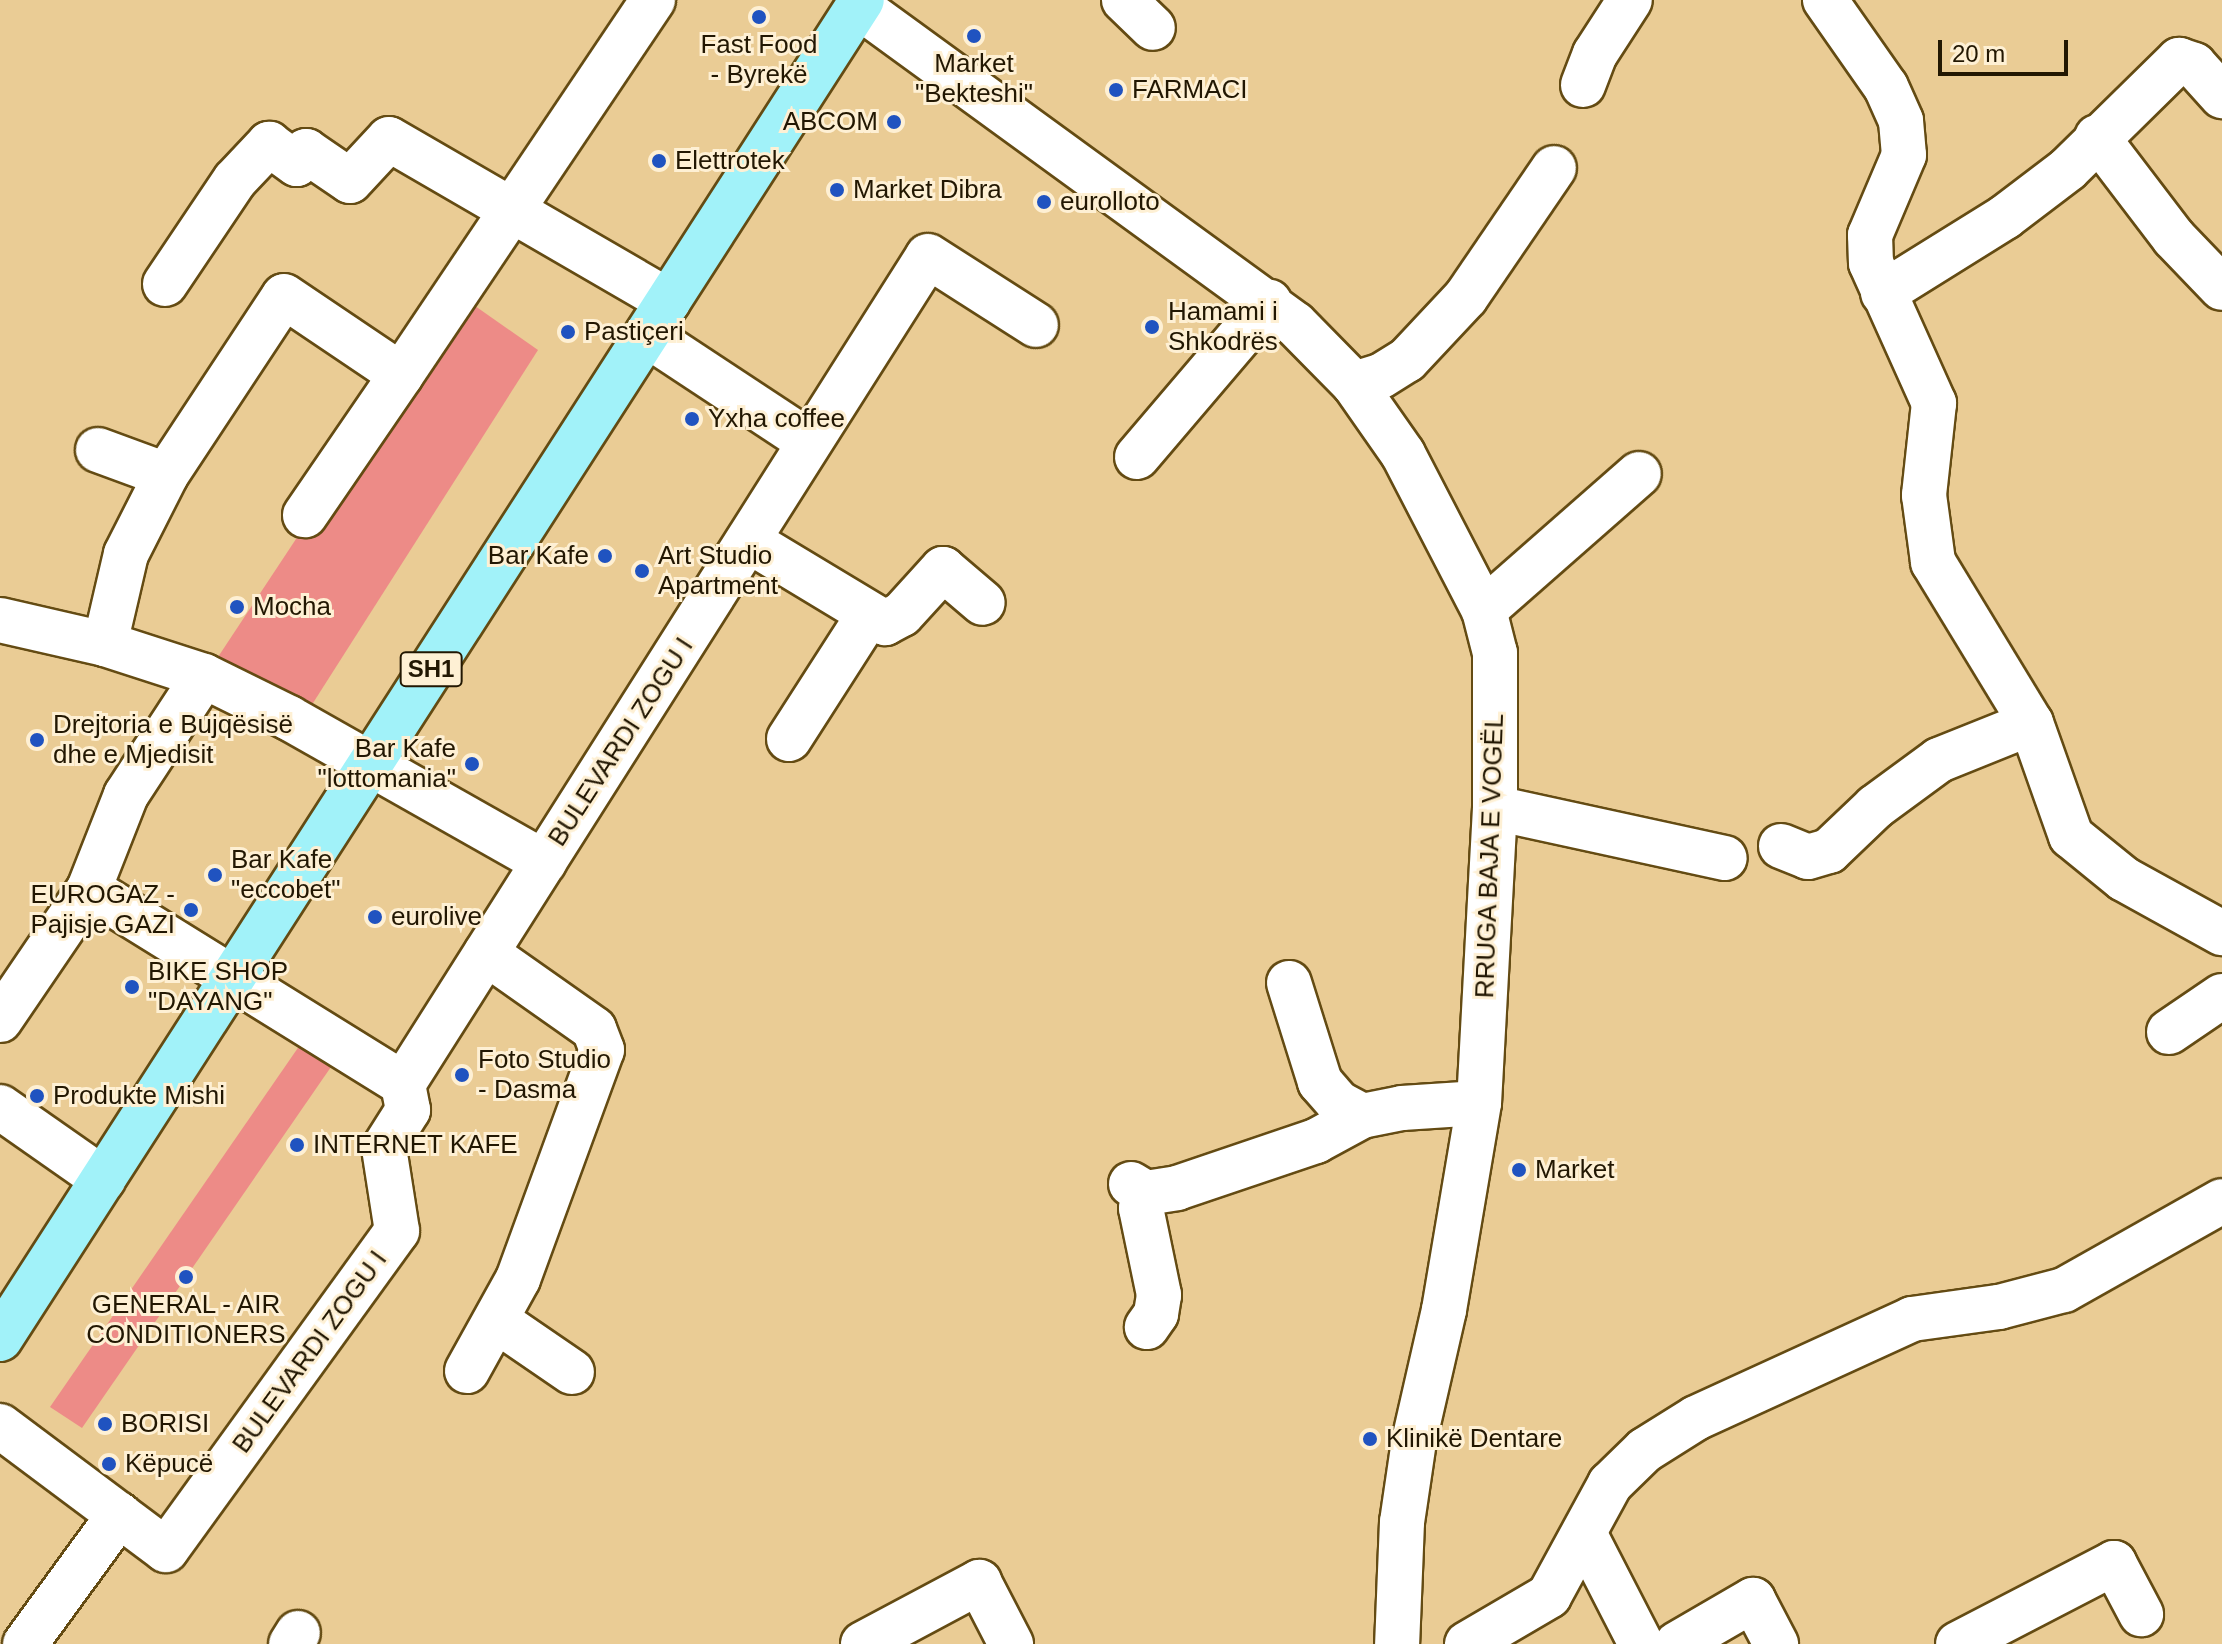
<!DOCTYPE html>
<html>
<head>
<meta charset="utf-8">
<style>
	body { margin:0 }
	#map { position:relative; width:2222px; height:1644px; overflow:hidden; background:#eacc95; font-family:Helvetica,sans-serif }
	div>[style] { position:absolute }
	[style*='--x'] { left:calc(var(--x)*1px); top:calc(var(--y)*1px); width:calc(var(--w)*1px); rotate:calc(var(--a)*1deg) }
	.green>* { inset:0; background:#ed8b87 }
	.roads { filter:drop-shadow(2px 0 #644b13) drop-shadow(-2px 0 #644b13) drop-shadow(0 2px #644b13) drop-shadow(0 -2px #644b13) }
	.minor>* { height:44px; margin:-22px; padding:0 22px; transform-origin:22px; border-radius:22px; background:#fff }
	.major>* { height:44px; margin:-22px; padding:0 22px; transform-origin:22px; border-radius:22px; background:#a1f2f9 }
	.dots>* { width:22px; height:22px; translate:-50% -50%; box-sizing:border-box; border:4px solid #fef0d4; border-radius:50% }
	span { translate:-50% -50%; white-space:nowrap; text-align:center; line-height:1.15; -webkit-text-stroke:6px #fef0d4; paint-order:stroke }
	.shield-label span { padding:2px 6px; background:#fef0d4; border:2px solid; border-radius:6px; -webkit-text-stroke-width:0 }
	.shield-label { font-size:24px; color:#221702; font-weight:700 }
	.poi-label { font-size:26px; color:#221702 }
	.left { translate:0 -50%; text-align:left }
	.right { translate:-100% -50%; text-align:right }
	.street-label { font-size:26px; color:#221702 }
	.scale { position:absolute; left:1938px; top:40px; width:130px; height:36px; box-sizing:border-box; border:4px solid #221702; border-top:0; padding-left:10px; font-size:24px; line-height:28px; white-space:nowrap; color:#221702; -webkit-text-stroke:6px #fef0d4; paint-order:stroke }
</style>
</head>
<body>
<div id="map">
	<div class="green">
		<i style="clip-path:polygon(458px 294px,538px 350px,306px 714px,216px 660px)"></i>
		<i style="clip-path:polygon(302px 1042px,333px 1064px,82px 1428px,50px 1407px)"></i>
	</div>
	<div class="roads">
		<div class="minor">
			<i style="--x:1124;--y:0;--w:40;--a:44"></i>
			<i style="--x:1825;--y:0;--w:106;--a:55"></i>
			<i style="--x:1886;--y:87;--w:37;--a:66"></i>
			<i style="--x:1901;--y:121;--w:34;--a:85"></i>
			<i style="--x:1904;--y:155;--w:87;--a:113"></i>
			<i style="--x:1870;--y:235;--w:28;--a:88"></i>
			<i style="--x:1871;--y:263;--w:154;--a:65.8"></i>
			<i style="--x:1934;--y:403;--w:93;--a:96.2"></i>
			<i style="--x:1924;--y:495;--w:68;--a:82.3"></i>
			<i style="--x:1933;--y:562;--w:188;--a:58.7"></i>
			<i style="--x:2031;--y:723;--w:120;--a:70.5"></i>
			<i style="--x:2071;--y:836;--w:68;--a:39.1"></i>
			<i style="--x:2124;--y:879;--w:112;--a:28.9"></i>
			<i style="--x:858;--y:6;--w:540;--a:36.04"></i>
			<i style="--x:1295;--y:324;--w:84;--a:45.5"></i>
			<i style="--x:1354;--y:384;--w:85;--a:55"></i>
			<i style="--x:1403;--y:454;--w:176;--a:62.6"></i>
			<i style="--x:1484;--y:610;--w:44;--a:75.7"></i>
			<i style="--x:1495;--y:653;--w:155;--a:90"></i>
			<i style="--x:1495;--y:808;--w:295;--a:93.1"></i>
			<i style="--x:1479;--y:1103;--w:210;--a:99.6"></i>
			<i style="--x:1444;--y:1310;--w:134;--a:102.9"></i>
			<i style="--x:1414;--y:1441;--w:82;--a:98.4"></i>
			<i style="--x:1402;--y:1522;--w:122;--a:92.3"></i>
			<i style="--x:1583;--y:85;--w:33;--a:-69"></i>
			<i style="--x:1595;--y:54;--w:64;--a:-57.1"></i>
			<i style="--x:2097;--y:137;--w:127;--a:52.7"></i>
			<i style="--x:2174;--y:238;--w:69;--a:46.2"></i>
			<i style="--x:165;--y:284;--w:125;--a:-56.1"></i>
			<i style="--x:235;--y:180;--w:50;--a:-46.6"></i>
			<i style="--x:269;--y:144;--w:34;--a:36"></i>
			<i style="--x:297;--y:164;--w:16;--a:-55"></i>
			<i style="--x:306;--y:151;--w:53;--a:34.3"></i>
			<i style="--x:350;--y:181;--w:57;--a:-47.1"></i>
			<i style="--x:389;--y:139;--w:323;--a:30.1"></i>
			<i style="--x:1883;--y:293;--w:144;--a:-31.9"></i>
			<i style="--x:2005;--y:217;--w:79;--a:-37.3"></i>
			<i style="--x:2068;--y:169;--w:156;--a:-44.5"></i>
			<i style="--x:2179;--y:60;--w:16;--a:18"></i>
			<i style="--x:2194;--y:65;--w:42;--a:47.9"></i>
			<i style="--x:647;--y:335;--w:193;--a:33.4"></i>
			<i style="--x:401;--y:375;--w:452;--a:-56.1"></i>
			<i style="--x:1354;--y:384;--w:28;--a:-17"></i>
			<i style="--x:1381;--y:376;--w:31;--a:-32"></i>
			<i style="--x:1407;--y:360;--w:86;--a:-46.9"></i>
			<i style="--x:1466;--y:297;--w:156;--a:-55.7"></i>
			<i style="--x:98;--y:450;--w:72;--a:20.2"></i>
			<i style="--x:1137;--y:457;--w:204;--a:-49.6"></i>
			<i style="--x:749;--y:541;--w:159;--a:31.1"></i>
			<i style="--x:885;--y:623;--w:19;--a:-28"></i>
			<i style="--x:902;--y:614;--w:61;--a:-47.7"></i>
			<i style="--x:943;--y:569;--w:52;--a:40.4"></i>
			<i style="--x:1484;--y:610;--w:206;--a:-41.3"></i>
			<i style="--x:0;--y:620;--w:108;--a:12.9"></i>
			<i style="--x:105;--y:644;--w:104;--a:17.9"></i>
			<i style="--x:204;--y:676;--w:95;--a:26.3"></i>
			<i style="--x:289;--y:718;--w:293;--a:29.5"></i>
			<i style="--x:105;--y:644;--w:92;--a:-76.9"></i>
			<i style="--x:126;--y:554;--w:89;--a:-63.1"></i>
			<i style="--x:166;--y:475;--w:214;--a:-56.6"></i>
			<i style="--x:284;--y:296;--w:141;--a:34"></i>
			<i style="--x:401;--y:375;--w:170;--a:124.4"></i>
			<i style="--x:789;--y:739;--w:146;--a:-57.3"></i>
			<i style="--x:1495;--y:808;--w:235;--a:12.3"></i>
			<i style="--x:1781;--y:846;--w:29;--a:22"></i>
			<i style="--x:1808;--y:857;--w:22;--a:-16"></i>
			<i style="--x:1829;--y:851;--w:64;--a:-43.7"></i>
			<i style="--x:1875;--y:807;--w:79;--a:-36.3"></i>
			<i style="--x:1939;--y:760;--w:99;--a:-21.9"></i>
			<i style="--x:89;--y:889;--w:370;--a:31.8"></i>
			<i style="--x:1289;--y:983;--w:104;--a:72.6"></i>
			<i style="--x:1320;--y:1082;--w:28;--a:49"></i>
			<i style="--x:1338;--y:1103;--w:27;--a:28"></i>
			<i style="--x:0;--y:1020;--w:158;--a:-55.8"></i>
			<i style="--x:89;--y:889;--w:101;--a:-68.5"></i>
			<i style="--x:126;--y:795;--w:142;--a:-56.8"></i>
			<i style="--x:2169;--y:1032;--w:64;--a:-34.2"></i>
			<i style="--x:0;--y:1107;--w:126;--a:35"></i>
			<i style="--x:1131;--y:1184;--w:17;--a:31"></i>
			<i style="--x:1146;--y:1193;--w:31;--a:-9"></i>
			<i style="--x:1177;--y:1188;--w:147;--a:-18.7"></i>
			<i style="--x:1316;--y:1141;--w:52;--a:-28.5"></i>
			<i style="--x:1362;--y:1116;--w:41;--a:-11.3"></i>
			<i style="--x:1402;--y:1108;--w:77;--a:-3.7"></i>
			<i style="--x:1146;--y:1193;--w:16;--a:108"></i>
			<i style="--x:1141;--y:1208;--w:89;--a:78.3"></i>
			<i style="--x:1159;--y:1295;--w:19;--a:99"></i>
			<i style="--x:1156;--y:1314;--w:16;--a:125"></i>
			<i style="--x:496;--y:1320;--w:92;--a:34.4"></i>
			<i style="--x:467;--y:1371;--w:105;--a:-61"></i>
			<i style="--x:518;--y:1279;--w:244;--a:-69.9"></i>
			<i style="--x:602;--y:1050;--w:22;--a:-111"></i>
			<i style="--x:594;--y:1029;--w:132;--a:-144.9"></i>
			<i style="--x:0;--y:1426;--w:207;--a:36.8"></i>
			<i style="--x:166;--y:1550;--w:394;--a:-54.1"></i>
			<i style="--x:397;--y:1231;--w:84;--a:-98.9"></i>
			<i style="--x:384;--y:1148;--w:45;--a:-57.7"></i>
			<i style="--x:408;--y:1110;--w:26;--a:-101"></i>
			<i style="--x:403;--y:1084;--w:980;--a:-57.62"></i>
			<i style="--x:928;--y:256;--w:128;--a:32.6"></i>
			<i style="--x:1584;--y:1533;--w:125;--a:62.8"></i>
			<i style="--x:25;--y:1644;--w:160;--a:-53.9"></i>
			<i style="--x:291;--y:1644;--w:13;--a:-58"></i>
			<i style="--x:863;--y:1644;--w:132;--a:-28.1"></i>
			<i style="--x:979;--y:1582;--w:70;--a:62.7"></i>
			<i style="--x:1467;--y:1644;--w:95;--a:-30.3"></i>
			<i style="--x:1549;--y:1596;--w:128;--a:-61.4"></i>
			<i style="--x:1610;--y:1484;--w:49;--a:-44.2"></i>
			<i style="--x:1645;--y:1450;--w:60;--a:-32.1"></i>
			<i style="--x:1696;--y:1418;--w:238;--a:-24.6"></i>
			<i style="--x:1912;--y:1319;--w:88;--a:-7.9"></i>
			<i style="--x:1999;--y:1307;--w:67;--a:-14.7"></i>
			<i style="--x:2064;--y:1290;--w:181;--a:-29.4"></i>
			<i style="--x:1677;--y:1644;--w:88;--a:-30.1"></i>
			<i style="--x:1753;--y:1600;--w:50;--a:62.4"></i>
			<i style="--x:1958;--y:1644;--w:176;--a:-27.4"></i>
			<i style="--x:2114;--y:1563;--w:58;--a:62.1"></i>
		</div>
		<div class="major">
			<i style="--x:0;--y:1339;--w:1592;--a:-57.23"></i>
		</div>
	</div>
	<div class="dots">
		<i style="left:759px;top:17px;background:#2053c0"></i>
		<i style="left:974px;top:36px;background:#2053c0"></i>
		<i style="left:1116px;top:90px;background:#2053c0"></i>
		<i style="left:894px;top:122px;background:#2053c0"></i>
		<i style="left:659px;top:161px;background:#2053c0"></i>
		<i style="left:837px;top:190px;background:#2053c0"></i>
		<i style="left:1044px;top:202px;background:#2053c0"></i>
		<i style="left:1152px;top:327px;background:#2053c0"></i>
		<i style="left:568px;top:332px;background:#2053c0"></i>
		<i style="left:692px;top:419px;background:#2053c0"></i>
		<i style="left:605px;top:556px;background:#2053c0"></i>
		<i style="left:642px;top:571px;background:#2053c0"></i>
		<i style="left:237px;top:607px;background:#2053c0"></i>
		<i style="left:37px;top:740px;background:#2053c0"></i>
		<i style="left:472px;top:764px;background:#2053c0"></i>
		<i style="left:215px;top:875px;background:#2053c0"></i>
		<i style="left:191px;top:910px;background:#2053c0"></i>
		<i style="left:375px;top:917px;background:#2053c0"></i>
		<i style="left:132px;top:987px;background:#2053c0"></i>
		<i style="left:462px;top:1075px;background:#2053c0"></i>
		<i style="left:37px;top:1096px;background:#2053c0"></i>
		<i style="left:297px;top:1145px;background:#2053c0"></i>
		<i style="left:1519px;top:1170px;background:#2053c0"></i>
		<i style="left:186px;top:1277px;background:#2053c0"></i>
		<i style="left:105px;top:1424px;background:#2053c0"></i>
		<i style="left:1370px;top:1439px;background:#2053c0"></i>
		<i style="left:109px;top:1464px;background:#2053c0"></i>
	</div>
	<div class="shield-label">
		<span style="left:431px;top:669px">SH1</span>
	</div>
	<div class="poi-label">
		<span style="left:759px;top:60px">Fast Food<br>- Byrekë</span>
		<span style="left:974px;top:79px">Market<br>"Bekteshi"</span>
		<span class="left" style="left:1132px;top:90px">FARMACI</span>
		<span class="right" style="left:878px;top:122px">ABCOM</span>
		<span class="left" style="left:675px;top:161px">Elettrotek</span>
		<span class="left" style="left:853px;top:190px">Market Dibra</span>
		<span class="left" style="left:1060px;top:202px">eurolloto</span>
		<span class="left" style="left:1168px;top:327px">Hamami i<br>Shkodrës</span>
		<span class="left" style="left:584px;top:332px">Pastiçeri</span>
		<span class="left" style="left:708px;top:419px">Yxha coffee</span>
		<span class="right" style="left:589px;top:556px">Bar Kafe</span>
		<span class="left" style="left:658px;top:571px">Art Studio<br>Apartment</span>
		<span class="left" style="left:253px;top:607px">Mocha</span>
		<span class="left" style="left:53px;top:740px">Drejtoria e Bujqësisë<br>dhe e Mjedisit</span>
		<span class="right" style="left:456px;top:764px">Bar Kafe<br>"lottomania"</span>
		<span class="left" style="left:231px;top:875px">Bar Kafe<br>"eccobet"</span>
		<span class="right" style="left:175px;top:910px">EUROGAZ -<br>Pajisje GAZI</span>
		<span class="left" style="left:391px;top:917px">eurolive</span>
		<span class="left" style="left:148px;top:987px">BIKE SHOP<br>"DAYANG"</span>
		<span class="left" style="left:478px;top:1075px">Foto Studio<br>- Dasma</span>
		<span class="left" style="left:53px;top:1096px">Produkte Mishi</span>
		<span class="left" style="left:313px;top:1145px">INTERNET KAFE</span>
		<span class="left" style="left:1535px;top:1170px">Market</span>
		<span style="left:186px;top:1320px">GENERAL - AIR<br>CONDITIONERS</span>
		<span class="left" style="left:121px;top:1424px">BORISI</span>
		<span class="left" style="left:1386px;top:1439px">Klinikë Dentare</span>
		<span class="left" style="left:125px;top:1464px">Këpucë</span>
	</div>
	<div class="street-label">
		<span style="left:621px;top:742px;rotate:-57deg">BULEVARDI ZOGU I</span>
		<span style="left:1490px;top:856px;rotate:-88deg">RRUGA BAJA E VOGËL</span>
		<span style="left:310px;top:1352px;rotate:-54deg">BULEVARDI ZOGU I</span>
	</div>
	<div class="scale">20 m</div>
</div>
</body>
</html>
